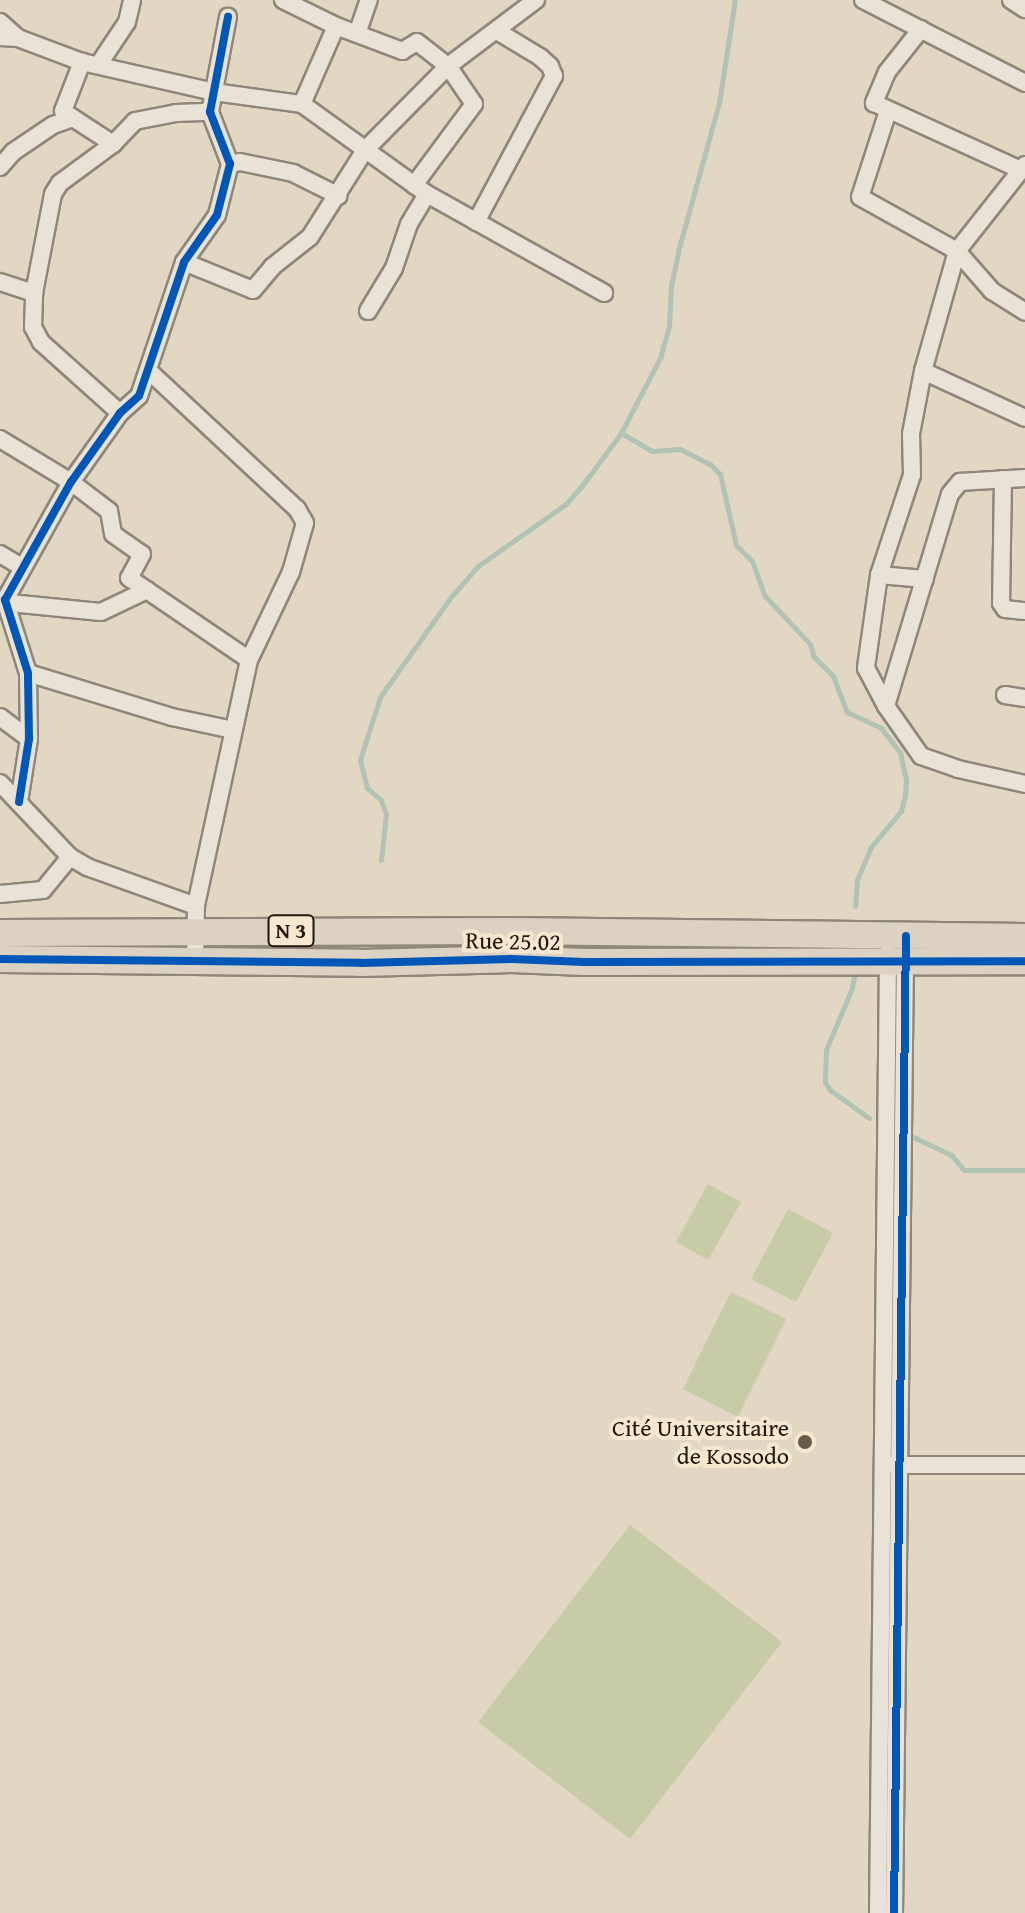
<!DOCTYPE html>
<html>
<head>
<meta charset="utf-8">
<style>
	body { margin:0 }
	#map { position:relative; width:1025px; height:1913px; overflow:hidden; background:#e2d7c2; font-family:"Gentium Book Plus",serif }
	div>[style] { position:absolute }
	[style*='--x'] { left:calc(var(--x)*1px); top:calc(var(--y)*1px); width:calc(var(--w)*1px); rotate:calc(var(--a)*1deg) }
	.green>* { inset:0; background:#c8cba8 }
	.stream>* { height:5px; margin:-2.5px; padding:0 2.5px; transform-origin:2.5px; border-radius:2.5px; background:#b0c3b4 }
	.roads { filter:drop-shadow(2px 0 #8e877a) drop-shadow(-2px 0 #8e877a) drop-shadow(0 2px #8e877a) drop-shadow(0 -2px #8e877a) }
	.street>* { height:16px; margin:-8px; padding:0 8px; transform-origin:8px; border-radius:8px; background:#e8e2d7 }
	.primary>* { height:26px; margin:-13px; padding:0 13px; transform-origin:13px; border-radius:13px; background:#dbd2c3 }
	.cycleway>* { height:8px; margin:-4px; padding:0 4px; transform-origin:4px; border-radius:4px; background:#0057b8 }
	.dots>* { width:22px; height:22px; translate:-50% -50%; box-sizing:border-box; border:4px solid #f5e8cf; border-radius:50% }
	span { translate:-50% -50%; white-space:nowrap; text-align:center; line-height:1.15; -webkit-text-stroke:8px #f5e8cf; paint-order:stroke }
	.shield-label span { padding:2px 6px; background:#f5e8cf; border:2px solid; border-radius:6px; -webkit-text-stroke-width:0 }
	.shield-label { font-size:22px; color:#21170c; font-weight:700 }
	.street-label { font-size:24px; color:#21170c }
	.poi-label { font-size:24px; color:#21170c }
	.right { translate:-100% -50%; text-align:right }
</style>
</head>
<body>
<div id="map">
	<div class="green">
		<i style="clip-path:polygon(708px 1184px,741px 1202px,708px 1260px,676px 1242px)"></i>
		<i style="clip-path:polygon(788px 1209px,833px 1233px,796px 1302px,751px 1279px)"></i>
		<i style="clip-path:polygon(731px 1292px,786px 1319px,738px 1417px,683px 1389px)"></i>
		<i style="clip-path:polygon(630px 1525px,782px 1642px,630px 1839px,478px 1722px)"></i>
	</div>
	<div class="stream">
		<i style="--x:621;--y:433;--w:36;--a:30"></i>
		<i style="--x:652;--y:451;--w:28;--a:-4"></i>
		<i style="--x:680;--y:449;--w:34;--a:27"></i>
		<i style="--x:710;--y:464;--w:14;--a:45"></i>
		<i style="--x:720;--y:474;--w:73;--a:77.3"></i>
		<i style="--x:736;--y:545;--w:23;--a:45"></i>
		<i style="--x:752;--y:561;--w:37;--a:70"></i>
		<i style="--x:765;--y:596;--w:66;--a:46.8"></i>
		<i style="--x:810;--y:644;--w:14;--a:73"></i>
		<i style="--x:814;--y:657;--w:27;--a:45"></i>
		<i style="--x:833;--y:676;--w:39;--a:69"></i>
		<i style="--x:847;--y:712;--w:38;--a:25"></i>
		<i style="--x:881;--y:728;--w:31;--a:52"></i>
		<i style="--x:900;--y:752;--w:30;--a:78"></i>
		<i style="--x:906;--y:781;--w:15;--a:94"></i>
		<i style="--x:905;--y:796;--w:16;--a:105"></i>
		<i style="--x:901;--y:811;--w:47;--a:129.8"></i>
		<i style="--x:871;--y:847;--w:36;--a:113"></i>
		<i style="--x:857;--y:880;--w:26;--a:94"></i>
		<i style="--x:381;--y:860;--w:46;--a:-83.8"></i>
		<i style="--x:386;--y:814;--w:15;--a:-110"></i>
		<i style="--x:381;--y:800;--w:18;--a:-139"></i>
		<i style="--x:367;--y:788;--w:29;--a:-104"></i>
		<i style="--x:360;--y:760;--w:66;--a:-72.4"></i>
		<i style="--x:380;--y:697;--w:121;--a:-54.7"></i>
		<i style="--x:450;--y:598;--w:43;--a:-48.8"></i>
		<i style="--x:478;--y:566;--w:108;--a:-35.2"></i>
		<i style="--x:566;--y:504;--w:23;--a:-49"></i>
		<i style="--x:581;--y:487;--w:67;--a:-53.5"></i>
		<i style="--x:621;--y:433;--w:85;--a:-62.5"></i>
		<i style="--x:660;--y:358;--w:33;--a:-74"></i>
		<i style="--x:669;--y:326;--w:40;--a:-87.1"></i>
		<i style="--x:671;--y:286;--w:39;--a:-78"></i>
		<i style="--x:679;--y:248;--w:150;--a:-74.6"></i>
		<i style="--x:719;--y:103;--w:104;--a:-81.2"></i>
		<i style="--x:855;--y:972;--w:16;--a:101"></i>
		<i style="--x:852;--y:988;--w:67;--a:112.8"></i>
		<i style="--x:826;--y:1050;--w:32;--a:92"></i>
		<i style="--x:825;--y:1082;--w:9;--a:58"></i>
		<i style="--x:830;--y:1090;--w:48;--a:35.7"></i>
		<i style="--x:907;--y:1134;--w:49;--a:25.5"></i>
		<i style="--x:951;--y:1155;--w:20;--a:49"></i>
		<i style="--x:964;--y:1170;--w:61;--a:0"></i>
	</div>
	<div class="roads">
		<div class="street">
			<i style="--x:283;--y:0;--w:59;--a:26.1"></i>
			<i style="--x:336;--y:26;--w:71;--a:20.7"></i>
			<i style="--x:402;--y:51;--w:17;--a:-31"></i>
			<i style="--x:417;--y:42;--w:39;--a:38"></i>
			<i style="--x:448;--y:66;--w:46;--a:55.6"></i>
			<i style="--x:474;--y:104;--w:101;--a:126.5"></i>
			<i style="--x:863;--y:0;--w:182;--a:27.1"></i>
			<i style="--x:1011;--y:0;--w:17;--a:33"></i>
			<i style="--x:0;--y:22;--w:24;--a:42"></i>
			<i style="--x:921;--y:29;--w:55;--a:128.3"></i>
			<i style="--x:887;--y:72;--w:34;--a:113"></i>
			<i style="--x:874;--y:103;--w:162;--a:24.5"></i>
			<i style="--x:357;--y:34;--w:36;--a:-71"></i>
			<i style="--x:0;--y:37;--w:18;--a:3"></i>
			<i style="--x:18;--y:38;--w:68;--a:20.6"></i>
			<i style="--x:82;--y:62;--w:135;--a:12.8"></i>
			<i style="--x:214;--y:92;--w:89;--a:7.8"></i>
			<i style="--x:302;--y:104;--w:154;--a:35.8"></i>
			<i style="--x:427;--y:194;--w:203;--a:29.2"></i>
			<i style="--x:99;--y:64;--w:50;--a:-56.3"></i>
			<i style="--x:127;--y:22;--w:23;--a:-77"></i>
			<i style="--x:302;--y:104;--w:85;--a:-66.4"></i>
			<i style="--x:888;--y:111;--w:90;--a:108"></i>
			<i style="--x:860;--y:197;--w:111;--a:29.1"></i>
			<i style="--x:957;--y:251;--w:53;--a:48.8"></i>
			<i style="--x:992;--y:291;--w:39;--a:32"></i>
			<i style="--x:73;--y:118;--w:48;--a:33"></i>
			<i style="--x:230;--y:164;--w:10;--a:-11"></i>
			<i style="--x:240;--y:162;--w:54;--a:11.7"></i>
			<i style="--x:293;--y:173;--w:51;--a:26.6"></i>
			<i style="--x:1025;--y:165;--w:110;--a:128.3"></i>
			<i style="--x:957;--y:251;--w:125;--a:105.8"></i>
			<i style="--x:923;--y:371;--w:64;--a:100.8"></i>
			<i style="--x:911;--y:434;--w:41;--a:88.6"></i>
			<i style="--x:912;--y:475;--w:105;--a:108.3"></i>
			<i style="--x:879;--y:575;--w:94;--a:98"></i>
			<i style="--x:866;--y:668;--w:43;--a:62.2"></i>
			<i style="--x:886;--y:706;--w:61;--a:55"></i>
			<i style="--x:921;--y:756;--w:39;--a:19"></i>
			<i style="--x:958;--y:769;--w:69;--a:12.6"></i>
			<i style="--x:0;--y:167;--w:20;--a:-49"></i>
			<i style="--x:13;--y:152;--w:48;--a:-34"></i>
			<i style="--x:53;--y:125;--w:21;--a:-19"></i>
			<i style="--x:73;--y:118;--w:12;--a:-145"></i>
			<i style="--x:63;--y:111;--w:53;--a:-68.8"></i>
			<i style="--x:476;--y:222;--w:166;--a:-61.9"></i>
			<i style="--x:554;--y:76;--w:11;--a:-112"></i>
			<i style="--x:550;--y:66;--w:13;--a:-138"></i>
			<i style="--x:540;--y:57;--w:50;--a:-148.8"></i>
			<i style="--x:184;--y:262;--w:74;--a:22.1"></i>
			<i style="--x:253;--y:290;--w:30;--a:-50"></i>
			<i style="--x:272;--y:267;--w:48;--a:-38.3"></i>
			<i style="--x:310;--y:237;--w:103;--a:-57.7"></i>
			<i style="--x:365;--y:150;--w:118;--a:-45.3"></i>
			<i style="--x:448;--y:66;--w:110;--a:-36.9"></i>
			<i style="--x:0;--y:282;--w:36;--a:18"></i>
			<i style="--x:368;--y:311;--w:50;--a:-58.8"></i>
			<i style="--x:394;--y:268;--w:46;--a:-71.2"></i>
			<i style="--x:409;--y:224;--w:35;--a:-59"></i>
			<i style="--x:923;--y:371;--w:112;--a:24.7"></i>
			<i style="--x:150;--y:372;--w:201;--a:43"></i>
			<i style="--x:297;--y:509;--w:16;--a:60"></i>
			<i style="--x:305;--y:523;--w:51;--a:105.9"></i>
			<i style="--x:291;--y:572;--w:98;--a:115.5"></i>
			<i style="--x:249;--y:660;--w:252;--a:102.2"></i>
			<i style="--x:196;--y:906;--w:56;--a:91"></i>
			<i style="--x:120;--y:413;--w:106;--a:-138.1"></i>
			<i style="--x:41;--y:342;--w:17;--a:-118"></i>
			<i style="--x:33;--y:327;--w:34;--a:-88"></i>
			<i style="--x:34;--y:293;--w:101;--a:-79.1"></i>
			<i style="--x:53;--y:194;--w:13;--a:-58"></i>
			<i style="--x:60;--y:183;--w:66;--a:-36.3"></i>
			<i style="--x:113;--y:144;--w:32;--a:-46"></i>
			<i style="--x:135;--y:121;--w:42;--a:-11"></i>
			<i style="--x:176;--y:113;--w:34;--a:-2"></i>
			<i style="--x:0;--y:439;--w:83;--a:31.2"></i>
			<i style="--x:71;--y:482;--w:48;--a:37.3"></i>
			<i style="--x:109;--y:511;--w:23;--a:80"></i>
			<i style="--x:113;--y:534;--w:35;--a:35"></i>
			<i style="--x:142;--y:554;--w:27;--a:118"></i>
			<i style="--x:129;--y:578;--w:145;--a:34.3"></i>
			<i style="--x:1003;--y:479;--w:124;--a:90.9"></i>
			<i style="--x:1001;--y:603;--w:7;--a:56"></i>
			<i style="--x:1005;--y:609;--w:20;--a:6"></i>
			<i style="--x:0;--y:554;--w:26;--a:31"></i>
			<i style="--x:879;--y:575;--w:46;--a:5"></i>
			<i style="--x:0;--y:602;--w:101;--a:5.7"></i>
			<i style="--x:101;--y:612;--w:51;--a:-25.6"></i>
			<i style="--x:28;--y:673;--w:151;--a:17"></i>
			<i style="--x:172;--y:717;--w:62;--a:12"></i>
			<i style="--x:1005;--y:695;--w:20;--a:9"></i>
			<i style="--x:886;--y:706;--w:221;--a:-73.2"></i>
			<i style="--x:950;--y:494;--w:16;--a:-50"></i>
			<i style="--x:960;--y:482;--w:65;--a:-3.5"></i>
			<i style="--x:0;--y:717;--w:36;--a:37"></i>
			<i style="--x:0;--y:783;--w:102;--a:46.6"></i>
			<i style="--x:70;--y:857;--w:20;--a:30"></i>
			<i style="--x:87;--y:867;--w:116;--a:19.7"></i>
			<i style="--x:19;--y:802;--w:64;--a:-81"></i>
			<i style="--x:29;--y:739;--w:66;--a:-90.9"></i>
			<i style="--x:28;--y:673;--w:77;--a:-107.5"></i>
			<i style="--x:5;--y:600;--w:135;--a:-60.8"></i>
			<i style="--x:71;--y:482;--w:85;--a:-54.6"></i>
			<i style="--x:120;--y:413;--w:25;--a:-42"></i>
			<i style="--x:139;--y:396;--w:141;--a:-71.4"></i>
			<i style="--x:184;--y:262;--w:57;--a:-54.9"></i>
			<i style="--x:217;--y:215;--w:53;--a:-75.7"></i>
			<i style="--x:230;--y:164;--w:56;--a:-111"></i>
			<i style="--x:210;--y:112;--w:97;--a:-79.3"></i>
			<i style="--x:0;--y:894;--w:43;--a:-5.3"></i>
			<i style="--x:43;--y:890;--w:43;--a:-50.7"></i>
			<i style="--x:892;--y:1465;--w:133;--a:0"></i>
			<i style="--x:878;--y:1913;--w:959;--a:-89.4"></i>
			<i style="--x:894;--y:1913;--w:958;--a:-89.34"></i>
		</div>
		<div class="primary">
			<i style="--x:0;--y:933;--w:513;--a:-0.22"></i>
			<i style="--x:513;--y:931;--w:512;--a:0.67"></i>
			<i style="--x:0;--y:959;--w:361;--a:0.6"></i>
			<i style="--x:361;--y:963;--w:150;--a:-1.5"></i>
			<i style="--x:511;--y:959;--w:73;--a:2.4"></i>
			<i style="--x:584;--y:962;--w:441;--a:-0.1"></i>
		</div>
	</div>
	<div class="cycleway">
		<i style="--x:19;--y:802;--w:64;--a:-81"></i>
		<i style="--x:29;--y:739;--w:66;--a:-90.9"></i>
		<i style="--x:28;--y:673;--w:77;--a:-107.5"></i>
		<i style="--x:5;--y:600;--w:135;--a:-60.8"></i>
		<i style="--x:71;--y:482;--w:85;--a:-54.6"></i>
		<i style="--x:120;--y:413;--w:25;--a:-42"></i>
		<i style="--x:139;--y:396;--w:141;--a:-71.4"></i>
		<i style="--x:184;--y:262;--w:57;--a:-54.9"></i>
		<i style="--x:217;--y:215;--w:53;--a:-75.7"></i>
		<i style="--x:230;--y:164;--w:56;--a:-111"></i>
		<i style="--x:210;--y:112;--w:97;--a:-79.3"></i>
		<i style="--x:0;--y:959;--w:361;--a:0.6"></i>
		<i style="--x:361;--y:963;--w:150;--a:-1.5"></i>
		<i style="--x:511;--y:959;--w:73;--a:2.4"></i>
		<i style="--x:584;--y:962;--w:441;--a:-0.1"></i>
		<i style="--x:894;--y:1913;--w:977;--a:-89.3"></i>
	</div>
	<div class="dots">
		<i style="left:805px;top:1442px;background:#655a4c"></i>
	</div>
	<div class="shield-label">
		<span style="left:291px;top:931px">N 3</span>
	</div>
	<div class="street-label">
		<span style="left:513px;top:941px;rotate:1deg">Rue 25.02</span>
	</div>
	<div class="poi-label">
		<span class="right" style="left:789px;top:1442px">Cité Universitaire<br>de Kossodo</span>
	</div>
</div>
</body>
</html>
